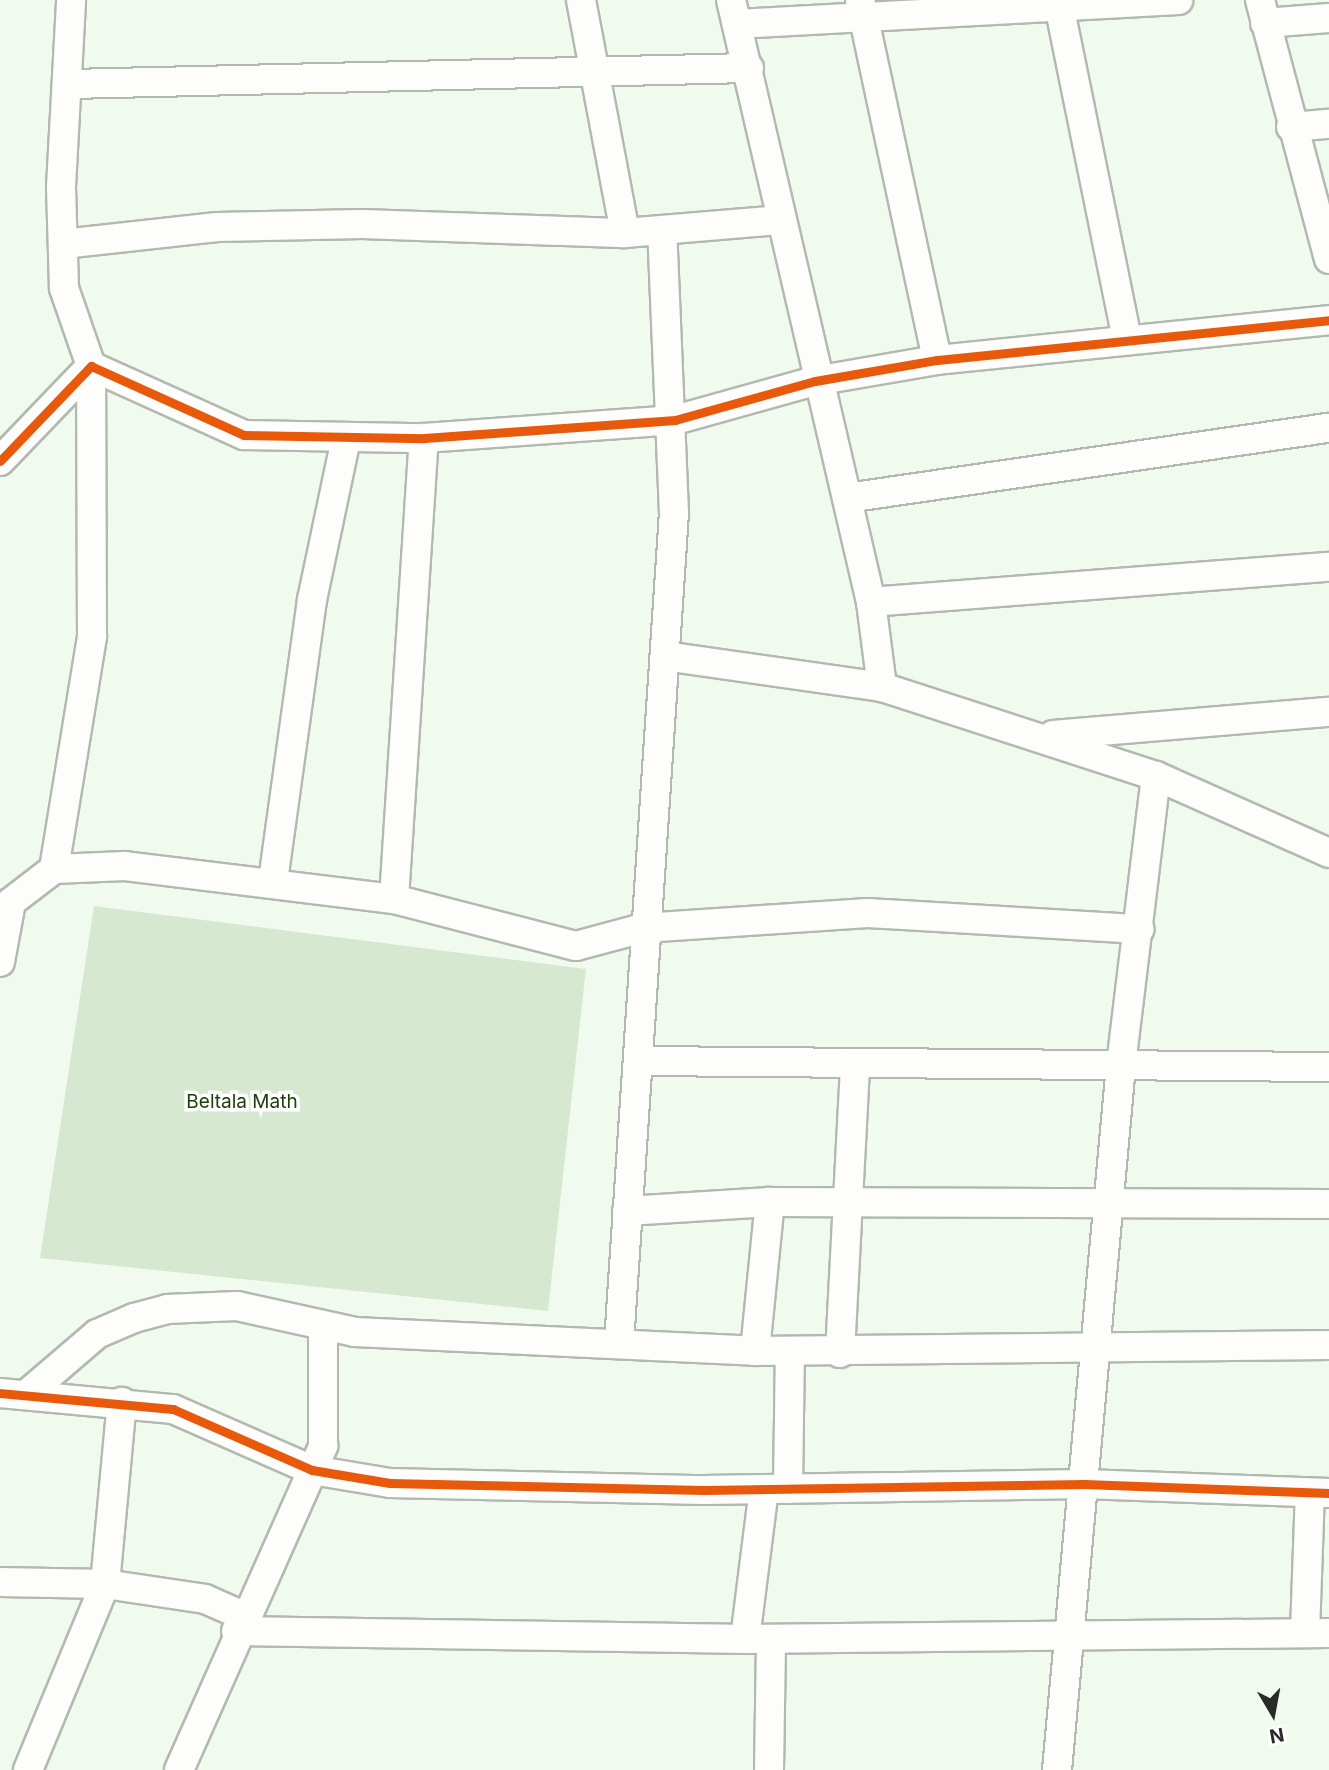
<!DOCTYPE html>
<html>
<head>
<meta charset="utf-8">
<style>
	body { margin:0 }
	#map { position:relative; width:1329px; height:1770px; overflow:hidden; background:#f1faee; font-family:Inter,sans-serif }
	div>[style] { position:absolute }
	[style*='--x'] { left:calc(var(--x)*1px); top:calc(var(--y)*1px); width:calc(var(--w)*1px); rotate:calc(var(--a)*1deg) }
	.green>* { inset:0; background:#d7e8d0 }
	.roads { filter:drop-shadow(2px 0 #b3b9b0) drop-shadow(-2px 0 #b3b9b0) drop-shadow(0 2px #b3b9b0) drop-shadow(0 -2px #b3b9b0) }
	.street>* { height:28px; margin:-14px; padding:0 14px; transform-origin:14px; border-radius:14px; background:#fdfefc }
	.cycleway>* { height:9px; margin:-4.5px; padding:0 4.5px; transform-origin:4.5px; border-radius:4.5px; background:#e8590c }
	span { translate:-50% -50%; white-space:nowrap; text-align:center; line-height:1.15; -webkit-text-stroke:7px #fff; paint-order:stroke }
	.park-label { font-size:19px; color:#1c4009 }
	.north { position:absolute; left:1238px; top:1679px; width:70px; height:70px; -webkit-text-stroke:5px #fff; paint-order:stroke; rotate:170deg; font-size:19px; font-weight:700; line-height:28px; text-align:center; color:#272d26 }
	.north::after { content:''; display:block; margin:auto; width:24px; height:32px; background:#272d26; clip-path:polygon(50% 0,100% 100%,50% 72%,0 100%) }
</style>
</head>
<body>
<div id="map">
	<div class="green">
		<i style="clip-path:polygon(94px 906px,586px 969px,548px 1311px,40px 1258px)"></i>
	</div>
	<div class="roads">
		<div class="street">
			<i style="--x:581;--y:0;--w:237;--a:79.3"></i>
			<i style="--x:731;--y:0;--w:618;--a:76.91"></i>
			<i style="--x:871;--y:602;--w:86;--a:82.6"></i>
			<i style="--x:882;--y:687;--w:288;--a:18"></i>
			<i style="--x:1156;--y:776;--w:189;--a:24"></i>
			<i style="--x:860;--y:0;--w:368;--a:77.9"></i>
			<i style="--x:1058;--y:0;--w:345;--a:78.5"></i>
			<i style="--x:1260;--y:0;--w:268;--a:75.1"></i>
			<i style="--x:1265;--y:23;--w:64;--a:-4.5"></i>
			<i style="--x:737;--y:24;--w:442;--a:-3.1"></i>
			<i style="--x:70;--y:84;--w:679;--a:-1.35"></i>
			<i style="--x:1291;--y:127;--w:38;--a:-5"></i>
			<i style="--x:63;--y:244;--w:155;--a:-6.3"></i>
			<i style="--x:217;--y:227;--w:145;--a:-1.2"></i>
			<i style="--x:362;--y:224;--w:263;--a:2"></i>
			<i style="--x:625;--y:233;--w:157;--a:-4.8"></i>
			<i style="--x:0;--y:461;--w:132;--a:-46.2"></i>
			<i style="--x:91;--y:366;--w:168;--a:24.3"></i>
			<i style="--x:244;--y:435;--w:180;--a:1"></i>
			<i style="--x:424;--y:438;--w:252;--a:-4.1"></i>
			<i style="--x:675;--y:420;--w:145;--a:-15.6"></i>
			<i style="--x:815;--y:381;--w:124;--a:-9.8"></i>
			<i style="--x:937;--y:360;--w:394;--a:-5.8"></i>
			<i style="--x:847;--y:498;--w:487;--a:-8.3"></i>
			<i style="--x:871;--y:602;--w:459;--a:-4.4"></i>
			<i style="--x:665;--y:656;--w:219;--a:8.1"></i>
			<i style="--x:1053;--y:735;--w:277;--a:-4.8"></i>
			<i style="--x:54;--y:869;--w:235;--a:-80.7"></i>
			<i style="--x:92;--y:637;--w:271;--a:-90.2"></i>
			<i style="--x:91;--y:366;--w:83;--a:-109.1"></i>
			<i style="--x:64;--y:288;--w:101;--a:-91.7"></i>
			<i style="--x:61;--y:187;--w:187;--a:-86.9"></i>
			<i style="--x:273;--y:881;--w:284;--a:-82.1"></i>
			<i style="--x:312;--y:600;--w:166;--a:-78.1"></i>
			<i style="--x:394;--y:899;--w:462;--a:-86.3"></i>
			<i style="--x:0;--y:962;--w:61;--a:-79.6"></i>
			<i style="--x:11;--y:902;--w:54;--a:-37.5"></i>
			<i style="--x:54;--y:869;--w:71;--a:-2.4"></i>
			<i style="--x:125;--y:866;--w:271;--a:7"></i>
			<i style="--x:394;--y:899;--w:188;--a:14.5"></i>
			<i style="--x:576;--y:946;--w:69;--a:-15"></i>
			<i style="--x:643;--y:928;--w:225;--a:-3.8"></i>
			<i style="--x:868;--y:913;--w:272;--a:3.4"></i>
			<i style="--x:640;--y:1061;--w:689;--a:0.5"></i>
			<i style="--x:627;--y:1211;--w:143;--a:-3.6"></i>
			<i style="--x:770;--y:1202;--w:559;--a:0.2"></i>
			<i style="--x:619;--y:1343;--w:832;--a:-86.21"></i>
			<i style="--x:674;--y:513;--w:283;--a:-92.4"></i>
			<i style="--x:755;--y:1351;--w:150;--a:-84.3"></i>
			<i style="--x:840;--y:1353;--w:290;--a:-87"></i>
			<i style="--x:0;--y:1393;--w:174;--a:5.3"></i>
			<i style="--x:173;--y:1409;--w:152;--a:23.7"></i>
			<i style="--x:312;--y:1470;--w:79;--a:9.5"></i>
			<i style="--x:390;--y:1483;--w:314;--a:1.3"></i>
			<i style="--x:704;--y:1490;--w:380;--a:-0.9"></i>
			<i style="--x:1084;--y:1484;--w:245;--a:2.1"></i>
			<i style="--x:27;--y:1394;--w:92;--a:-40.6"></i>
			<i style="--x:97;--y:1334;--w:40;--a:-23.4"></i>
			<i style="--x:134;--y:1318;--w:34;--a:-15"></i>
			<i style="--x:167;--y:1309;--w:70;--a:-2.5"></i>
			<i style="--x:237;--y:1306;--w:121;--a:12.4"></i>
			<i style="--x:355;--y:1332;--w:400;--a:2.7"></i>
			<i style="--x:755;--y:1351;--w:574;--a:-0.6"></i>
			<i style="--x:788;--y:1489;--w:137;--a:-89.2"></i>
			<i style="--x:0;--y:1582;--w:105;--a:1.1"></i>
			<i style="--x:105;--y:1584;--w:101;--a:8.5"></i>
			<i style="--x:205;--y:1599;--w:43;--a:23.6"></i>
			<i style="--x:236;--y:1631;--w:509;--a:0.9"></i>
			<i style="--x:745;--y:1639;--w:584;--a:-0.59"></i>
			<i style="--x:1305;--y:1633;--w:140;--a:-88"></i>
			<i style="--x:745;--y:1639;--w:151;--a:-82.8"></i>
			<i style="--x:28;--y:1770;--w:201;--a:-67.5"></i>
			<i style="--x:105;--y:1584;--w:183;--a:-84.7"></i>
			<i style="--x:179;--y:1770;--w:355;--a:-66"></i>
			<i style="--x:323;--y:1446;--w:118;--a:-90"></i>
			<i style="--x:769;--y:1770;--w:131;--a:-89.1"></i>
			<i style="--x:1057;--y:1770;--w:708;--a:-84.81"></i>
			<i style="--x:1121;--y:1065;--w:291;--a:-83.1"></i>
		</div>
	</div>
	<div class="cycleway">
		<i style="--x:0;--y:461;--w:132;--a:-46.2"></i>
		<i style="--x:91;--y:366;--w:168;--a:24.3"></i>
		<i style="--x:244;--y:435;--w:180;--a:1"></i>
		<i style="--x:424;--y:438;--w:252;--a:-4.1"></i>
		<i style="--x:675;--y:420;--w:145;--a:-15.6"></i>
		<i style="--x:815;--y:381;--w:124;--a:-9.8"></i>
		<i style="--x:937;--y:360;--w:394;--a:-5.8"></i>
		<i style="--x:0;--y:1393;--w:174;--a:5.3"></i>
		<i style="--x:173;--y:1409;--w:152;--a:23.7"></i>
		<i style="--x:312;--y:1470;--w:79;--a:9.5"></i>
		<i style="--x:390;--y:1483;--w:314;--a:1.3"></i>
		<i style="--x:704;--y:1490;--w:380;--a:-0.9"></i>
		<i style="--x:1084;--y:1484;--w:245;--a:2.1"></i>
	</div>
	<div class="park-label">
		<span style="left:242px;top:1102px">Beltala Math</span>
	</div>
	<div class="north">N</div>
</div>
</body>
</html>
